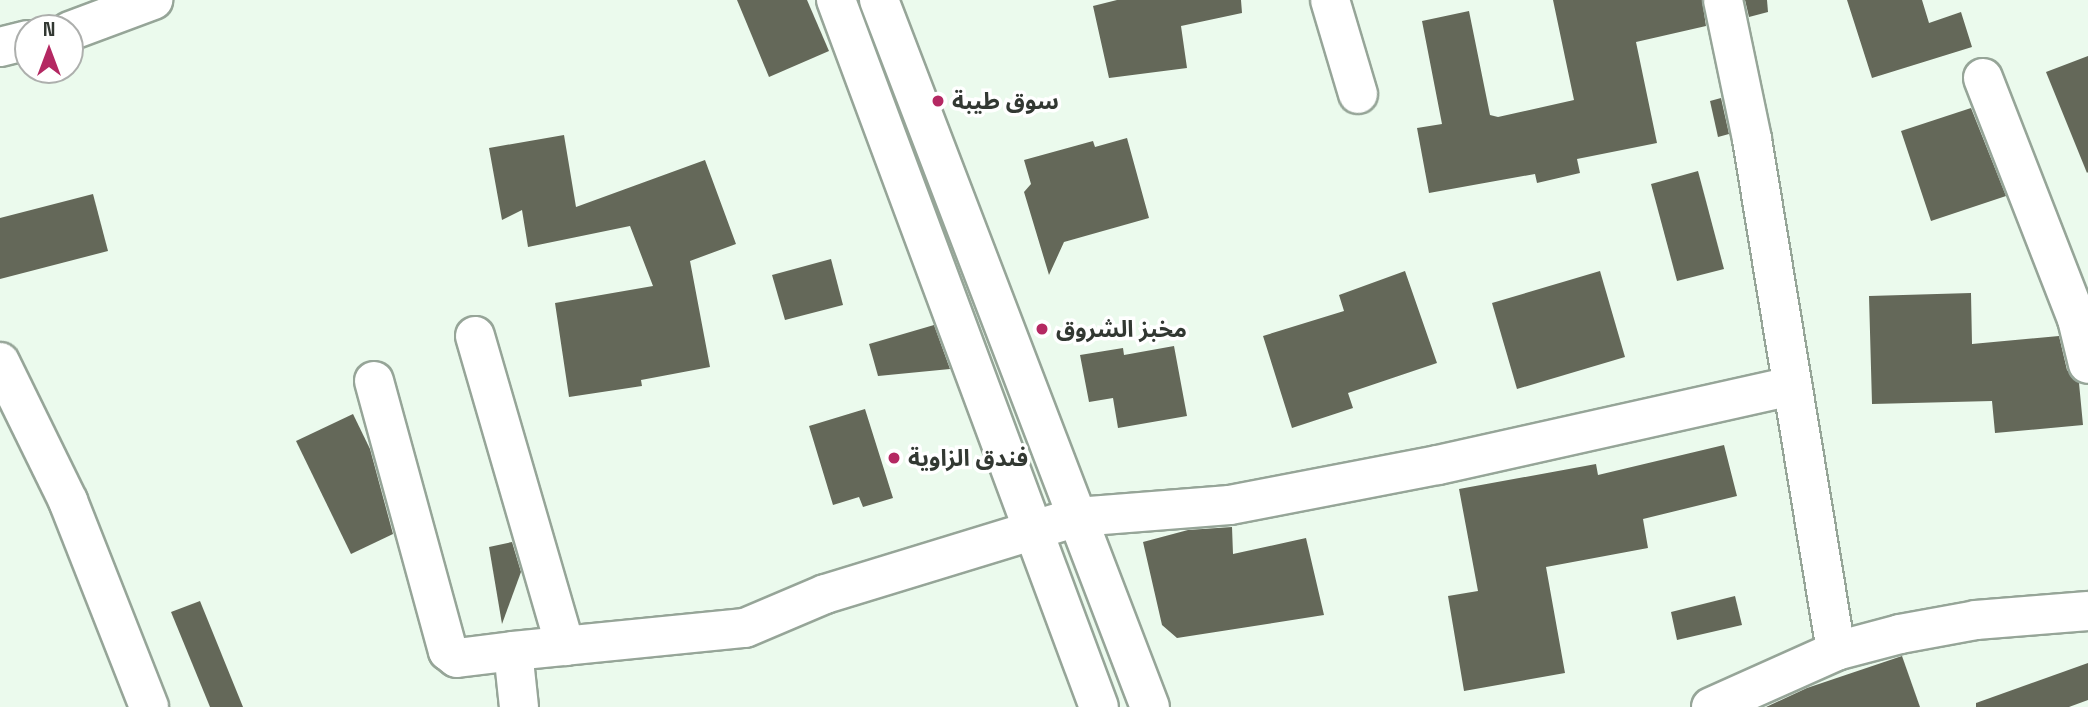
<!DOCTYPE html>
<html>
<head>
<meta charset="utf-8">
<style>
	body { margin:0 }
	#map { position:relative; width:2088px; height:707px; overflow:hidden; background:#ebfaed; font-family:"Space Grotesk","Noto Sans Arabic",sans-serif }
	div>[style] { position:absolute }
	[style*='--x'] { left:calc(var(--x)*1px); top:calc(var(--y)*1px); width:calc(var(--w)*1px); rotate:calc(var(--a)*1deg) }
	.building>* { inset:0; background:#646859 }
	.roads { filter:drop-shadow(2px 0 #96a598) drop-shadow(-2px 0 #96a598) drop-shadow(0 2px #96a598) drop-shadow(0 -2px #96a598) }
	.street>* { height:38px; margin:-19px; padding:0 19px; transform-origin:19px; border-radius:19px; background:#fff }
	.dots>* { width:19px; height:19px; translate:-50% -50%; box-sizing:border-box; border:4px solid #fff; border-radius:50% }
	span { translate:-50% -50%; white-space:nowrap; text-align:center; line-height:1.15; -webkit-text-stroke:7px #fff; paint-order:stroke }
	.poi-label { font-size:23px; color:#323832; font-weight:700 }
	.left { translate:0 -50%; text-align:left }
	.north { position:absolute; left:14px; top:14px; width:70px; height:70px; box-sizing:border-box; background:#fff; border:2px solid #adafad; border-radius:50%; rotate:0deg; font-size:19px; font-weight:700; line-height:28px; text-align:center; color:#323832 }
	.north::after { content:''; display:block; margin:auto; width:24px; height:32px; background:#b42862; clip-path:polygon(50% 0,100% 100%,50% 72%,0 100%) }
</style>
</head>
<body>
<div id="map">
	<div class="building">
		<i style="clip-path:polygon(737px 0,807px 0,829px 51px,769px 77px)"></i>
		<i style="clip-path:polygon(1117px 0,1241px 0,1242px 13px,1181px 26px,1187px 68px,1109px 78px,1093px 6px)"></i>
		<i style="clip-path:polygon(1553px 0,1702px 0,1706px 26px,1636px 42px,1657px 143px,1577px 159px,1580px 173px,1537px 183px,1535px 174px,1429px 193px,1417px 128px,1442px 124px,1422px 21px,1469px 11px,1490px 115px,1498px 117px,1574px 100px)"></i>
		<i style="clip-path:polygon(1745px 0,1767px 0,1768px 12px,1749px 17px)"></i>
		<i style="clip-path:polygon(1847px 0,1922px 0,1929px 23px,1961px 12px,1972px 47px,1872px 78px)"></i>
		<i style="clip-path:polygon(2088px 56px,2088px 172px,2087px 173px,2046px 72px)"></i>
		<i style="clip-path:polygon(1721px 98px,1729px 134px,1718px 137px,1710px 101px)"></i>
		<i style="clip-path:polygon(1971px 108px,2006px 196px,1931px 221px,1901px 131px)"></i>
		<i style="clip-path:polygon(564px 135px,576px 207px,705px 160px,736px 244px,690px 261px,710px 367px,641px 380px,642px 386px,569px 397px,555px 303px,653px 286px,630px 226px,528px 247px,522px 210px,502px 220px,489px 148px)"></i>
		<i style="clip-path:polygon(1127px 138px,1149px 218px,1064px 242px,1049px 275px,1024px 192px,1031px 184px,1024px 160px,1093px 141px,1095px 147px)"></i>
		<i style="clip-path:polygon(1698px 171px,1724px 269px,1677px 281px,1651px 184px)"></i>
		<i style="clip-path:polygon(93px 194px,108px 251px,0 279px,0 218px)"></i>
		<i style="clip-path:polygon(831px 259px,843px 305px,785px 320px,772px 275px)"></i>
		<i style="clip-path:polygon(1405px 271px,1437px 363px,1348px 393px,1353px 408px,1292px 428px,1263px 336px,1344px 311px,1339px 295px)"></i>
		<i style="clip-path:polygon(1600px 271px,1625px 357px,1517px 389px,1492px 303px)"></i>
		<i style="clip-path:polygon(1971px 293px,1972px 344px,2059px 336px,2067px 370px,2079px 383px,2083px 425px,1995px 433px,1992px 401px,1872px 404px,1869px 296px)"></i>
		<i style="clip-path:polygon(934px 325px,950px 369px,878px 376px,869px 344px)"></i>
		<i style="clip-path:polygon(1174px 346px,1187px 416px,1118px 428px,1113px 398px,1089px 402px,1080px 355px,1123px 348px,1124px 355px)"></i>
		<i style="clip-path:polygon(865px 409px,893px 498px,863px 507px,859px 497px,833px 505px,809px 426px)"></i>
		<i style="clip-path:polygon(353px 414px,370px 449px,393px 534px,351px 554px,296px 441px)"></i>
		<i style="clip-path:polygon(1724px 445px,1737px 496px,1643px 519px,1648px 548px,1546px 567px,1565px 673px,1464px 691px,1448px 596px,1478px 591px,1459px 489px,1596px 464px,1598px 475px)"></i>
		<i style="clip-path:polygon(1232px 527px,1233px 554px,1306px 538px,1324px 615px,1177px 638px,1162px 625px,1143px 542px,1188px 530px)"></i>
		<i style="clip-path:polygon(512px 542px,521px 572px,502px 624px,489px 547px)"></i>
		<i style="clip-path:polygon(1735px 596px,1742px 625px,1677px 640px,1671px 612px)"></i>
		<i style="clip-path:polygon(200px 601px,243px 707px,210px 707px,171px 612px)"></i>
		<i style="clip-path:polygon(1902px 656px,1920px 707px,1766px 707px,1807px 688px)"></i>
		<i style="clip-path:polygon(2088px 663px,2088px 700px,2069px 707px,1976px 707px,1976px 703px)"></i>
	</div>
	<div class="roads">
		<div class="street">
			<i style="--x:836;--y:0;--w:754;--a:69.6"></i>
			<i style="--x:879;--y:0;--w:757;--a:69.03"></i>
			<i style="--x:1330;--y:0;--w:98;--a:73.4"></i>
			<i style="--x:1723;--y:0;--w:142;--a:78.2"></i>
			<i style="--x:1752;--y:139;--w:519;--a:80.68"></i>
			<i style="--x:70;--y:31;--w:89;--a:-20.5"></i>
			<i style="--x:0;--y:47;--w:29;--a:-14"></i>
			<i style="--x:1983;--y:78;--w:259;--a:68.7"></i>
			<i style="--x:2077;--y:319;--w:46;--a:76.3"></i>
			<i style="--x:475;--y:336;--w:323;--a:73.8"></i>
			<i style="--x:0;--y:362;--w:155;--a:63.9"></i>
			<i style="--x:68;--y:501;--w:221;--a:68.5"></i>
			<i style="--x:374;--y:381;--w:280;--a:74.7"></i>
			<i style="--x:448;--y:651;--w:11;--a:38"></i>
			<i style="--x:457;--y:658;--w:56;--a:-7.1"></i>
			<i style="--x:519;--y:707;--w:56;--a:-96.1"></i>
			<i style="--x:513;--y:651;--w:233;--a:-5.7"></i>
			<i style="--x:745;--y:628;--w:87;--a:-23"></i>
			<i style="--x:825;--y:594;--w:264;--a:-17"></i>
			<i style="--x:1077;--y:517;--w:153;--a:-4.5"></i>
			<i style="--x:1230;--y:505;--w:212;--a:-10.9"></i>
			<i style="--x:1438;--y:465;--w:363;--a:-12.6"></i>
			<i style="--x:1711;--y:707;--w:137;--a:-24.1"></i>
			<i style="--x:1836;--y:651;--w:66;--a:-14.9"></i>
			<i style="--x:1900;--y:634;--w:77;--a:-10.4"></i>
			<i style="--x:1976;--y:620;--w:112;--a:-4.6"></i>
		</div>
	</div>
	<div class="dots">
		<i style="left:938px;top:101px;background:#b42862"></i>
		<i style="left:1042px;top:329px;background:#b42862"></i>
		<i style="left:894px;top:458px;background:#b42862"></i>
	</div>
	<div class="poi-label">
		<span class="left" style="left:952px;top:101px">سوق طيبة</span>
		<span class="left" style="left:1056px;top:329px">مخبز الشروق</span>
		<span class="left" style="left:908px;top:458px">فندق الزاوية</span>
	</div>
	<div class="north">N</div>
</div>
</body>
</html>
